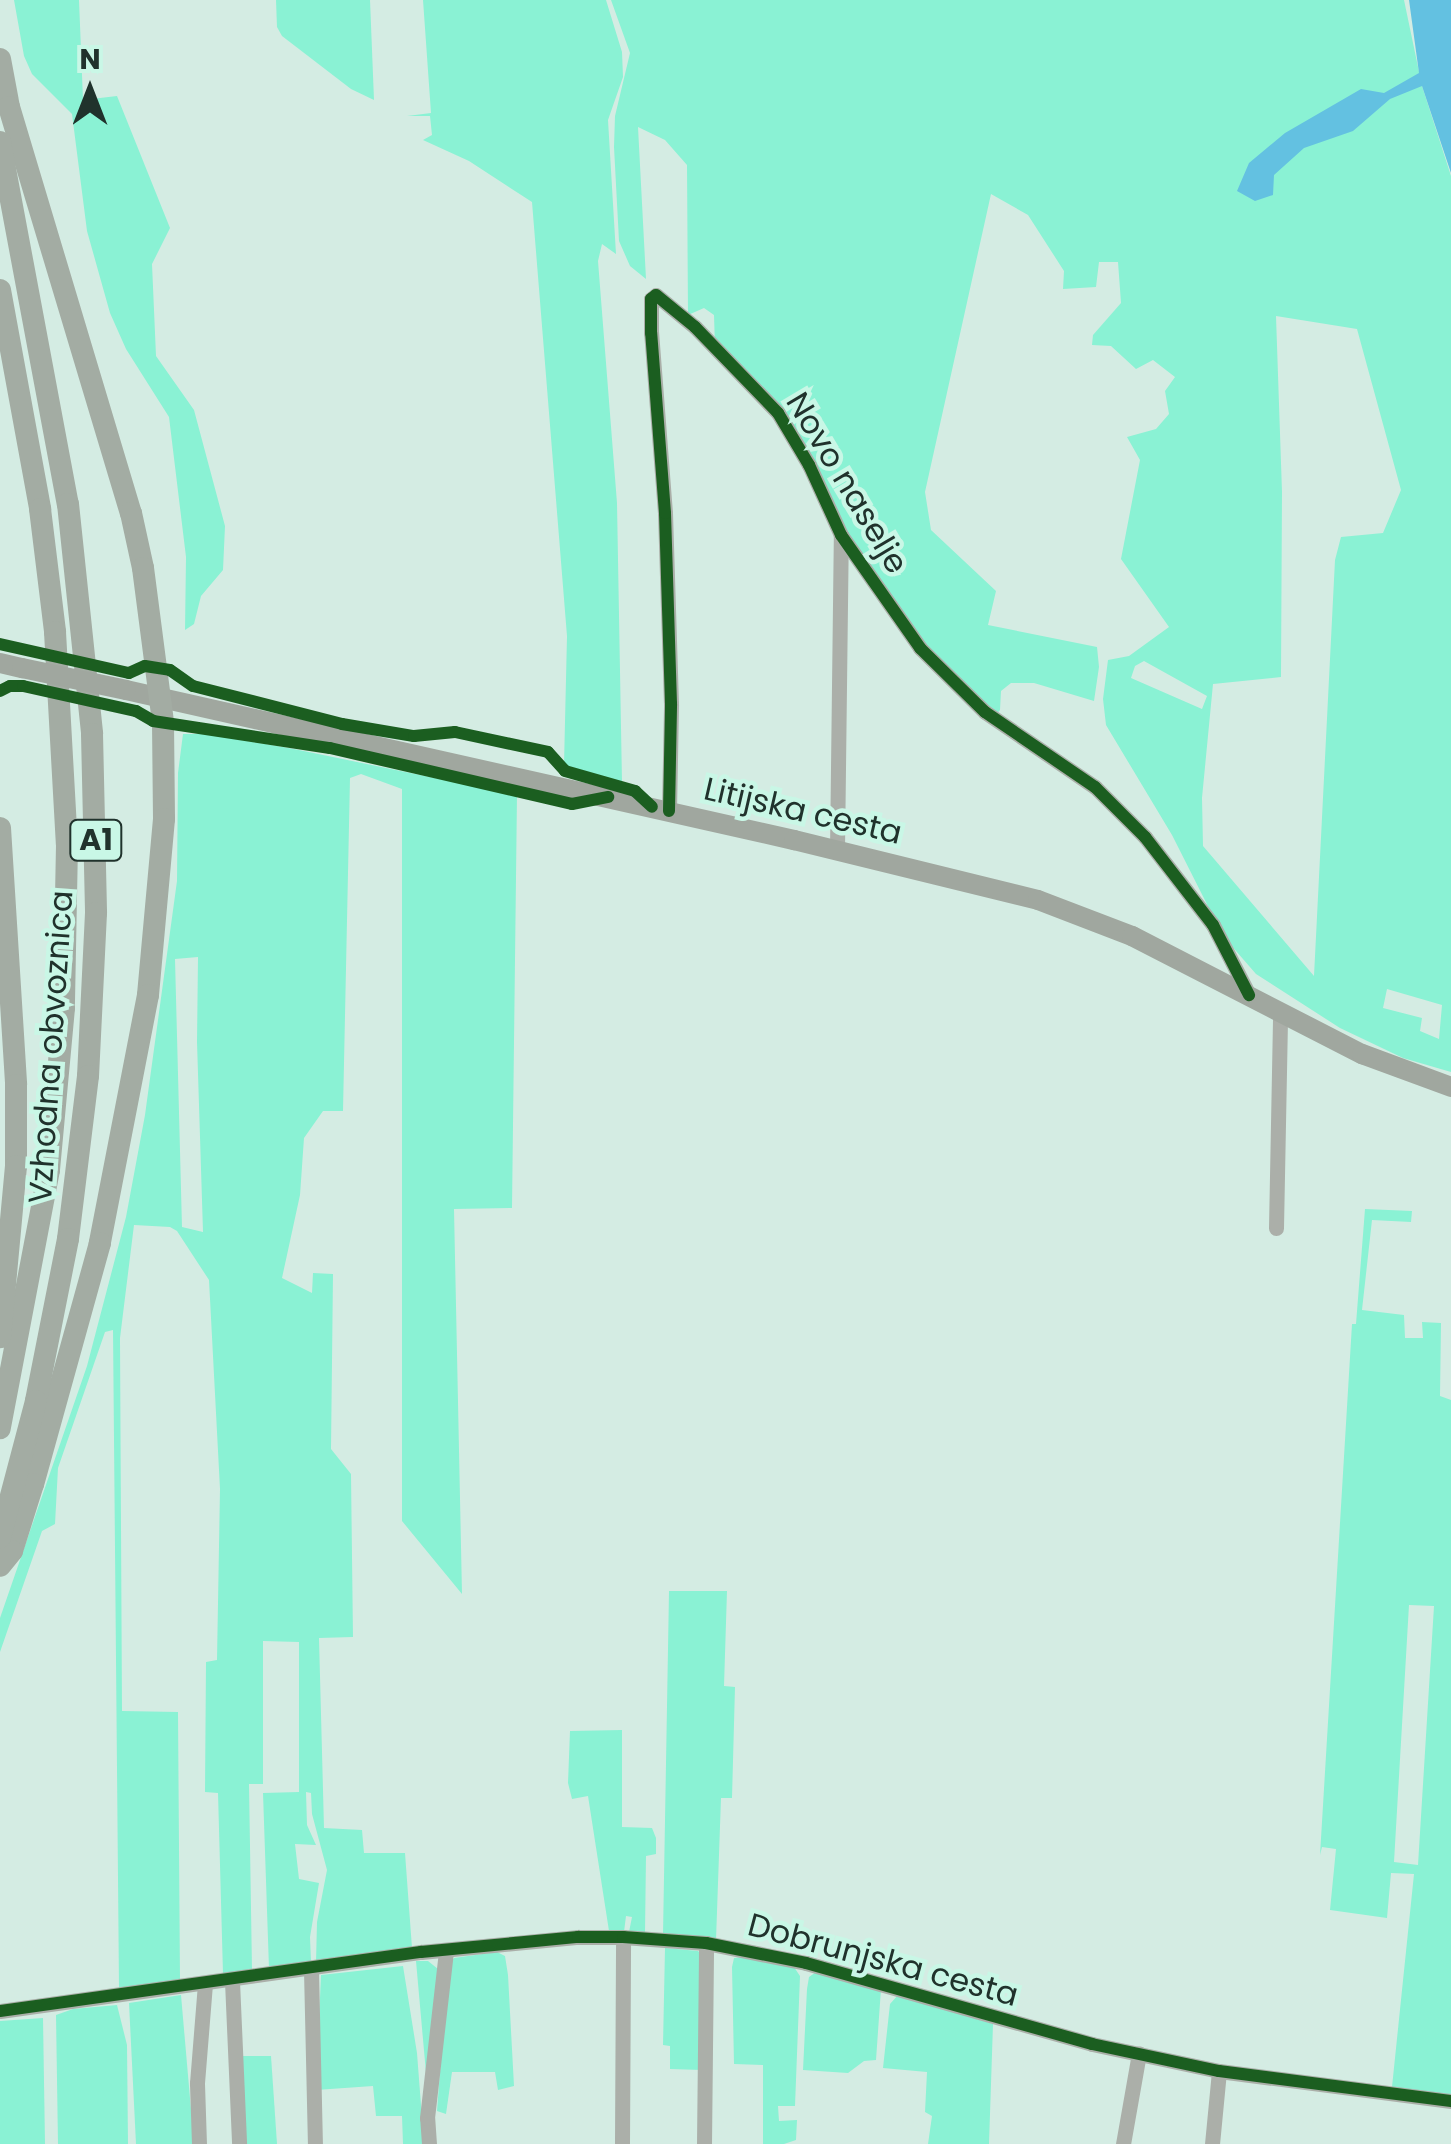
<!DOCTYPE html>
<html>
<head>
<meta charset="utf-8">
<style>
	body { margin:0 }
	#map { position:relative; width:1451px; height:2144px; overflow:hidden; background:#d4ece3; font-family:Poppins,sans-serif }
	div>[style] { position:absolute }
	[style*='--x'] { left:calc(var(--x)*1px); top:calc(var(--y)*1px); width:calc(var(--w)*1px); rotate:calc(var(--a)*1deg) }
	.green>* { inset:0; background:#8af2d4 }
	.water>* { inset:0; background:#63c1e1 }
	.minor>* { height:15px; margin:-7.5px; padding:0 7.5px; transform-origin:7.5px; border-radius:7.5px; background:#abafa9 }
	.major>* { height:20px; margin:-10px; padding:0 10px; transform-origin:10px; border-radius:10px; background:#a0a79f }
	.highway>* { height:22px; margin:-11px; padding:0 11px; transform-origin:11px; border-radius:11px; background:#a3aca3 }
	.major-bridge>* { height:20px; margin:-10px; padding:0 10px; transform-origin:10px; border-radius:10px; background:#a0a79f }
	.cycleway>* { height:12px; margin:-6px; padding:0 6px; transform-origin:6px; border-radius:6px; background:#1b5e20 }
	span { translate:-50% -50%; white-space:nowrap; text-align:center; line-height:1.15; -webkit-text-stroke:9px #c9f7e6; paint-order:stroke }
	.shield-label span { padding:2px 8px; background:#c9f7e6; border:2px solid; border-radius:8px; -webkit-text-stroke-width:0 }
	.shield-label { font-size:30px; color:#20322c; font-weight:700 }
	.street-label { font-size:32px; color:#20322c }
	.north { position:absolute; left:40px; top:40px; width:100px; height:100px; -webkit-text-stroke:8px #c9f7e6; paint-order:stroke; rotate:0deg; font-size:28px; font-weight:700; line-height:40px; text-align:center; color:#20322c }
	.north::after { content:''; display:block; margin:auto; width:35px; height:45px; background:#20322c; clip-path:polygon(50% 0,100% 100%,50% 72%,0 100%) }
</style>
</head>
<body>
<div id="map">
	<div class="green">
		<i style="clip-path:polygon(14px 0,79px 0,83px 100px,117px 96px,170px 228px,152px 264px,156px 356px,194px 410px,225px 526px,223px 570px,201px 596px,194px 624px,185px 630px,186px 557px,169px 417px,126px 349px,110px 313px,87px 231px,72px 114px,32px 74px,24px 56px)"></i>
		<i style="clip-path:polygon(276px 0,370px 0,374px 100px,351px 89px,282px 36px,277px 27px)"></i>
		<i style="clip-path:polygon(423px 0,606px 0,622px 52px,623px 77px,608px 120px,616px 254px,602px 244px,598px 261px,617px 503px,622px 782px,564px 765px,567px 636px,532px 202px,469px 161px,423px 140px,432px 135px,430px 116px,407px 116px,431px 113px)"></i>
		<i style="clip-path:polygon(evenodd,611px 0,1404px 0,1422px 86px,1451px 176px,1451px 1072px,1403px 1058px,1340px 1028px,1256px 974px,1223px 936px,1172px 835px,1106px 725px,1103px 699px,1108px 660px,1129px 656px,1169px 627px,1121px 559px,1140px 460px,1127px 437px,1156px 429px,1169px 414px,1165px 391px,1175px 377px,1153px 360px,1136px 369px,1111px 346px,1092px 345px,1093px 335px,1121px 303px,1118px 262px,1099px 262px,1096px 287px,1063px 289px,1064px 271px,1028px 215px,991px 194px,925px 492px,931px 530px,996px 591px,988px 625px,1097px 647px,1099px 667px,1094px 701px,1034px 683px,1011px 683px,1001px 691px,1000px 710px,995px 716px,936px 663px,868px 571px,789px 420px,715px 347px,714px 315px,704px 308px,688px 315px,687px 165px,665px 140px,638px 127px,646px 279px,630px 266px,619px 241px,614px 147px,615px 116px,630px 53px,611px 0,1276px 316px,1357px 329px,1401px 490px,1383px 533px,1341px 537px,1335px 560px,1314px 976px,1203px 846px,1202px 798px,1213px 684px,1281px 677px,1282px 492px,1276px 316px,611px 0,1144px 661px,1207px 696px,1202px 709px,1131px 678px,1135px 666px,1144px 661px,611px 0,1387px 989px,1442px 1005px,1439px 1039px,1420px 1031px,1422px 1018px,1383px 1008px,1387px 989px)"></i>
		<i style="clip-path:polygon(evenodd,183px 734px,207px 734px,294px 749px,517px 795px,512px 1208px,454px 1209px,462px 1594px,402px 1521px,402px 789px,361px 774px,350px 778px,343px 1111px,323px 1111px,304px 1138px,300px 1195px,282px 1278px,312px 1293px,313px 1273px,333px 1274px,331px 1449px,351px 1474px,353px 1637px,319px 1638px,324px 1828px,362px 1830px,364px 1853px,405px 1853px,412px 1948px,316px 1962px,317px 1922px,327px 1870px,312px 1814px,311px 1793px,306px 1792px,307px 1825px,316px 1845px,295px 1844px,299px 1879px,319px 1883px,310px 1937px,311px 1962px,269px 1969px,263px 1793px,299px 1792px,299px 1642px,263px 1641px,263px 1784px,249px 1784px,252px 1970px,223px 1974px,218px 1793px,205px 1792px,206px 1662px,217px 1660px,220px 1489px,209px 1280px,177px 1231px,170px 1227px,134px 1225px,120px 1338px,122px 1711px,178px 1712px,180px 1980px,119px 1989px,113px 1330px,105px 1332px,58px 1468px,55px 1524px,42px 1531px,0 1652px,0 1618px,87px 1366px,126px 1217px,145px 1115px,177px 881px,178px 773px,183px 734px,198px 957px,197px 1042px,203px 1232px,182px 1227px,175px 959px,198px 957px)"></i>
		<i style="clip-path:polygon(evenodd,1365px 1209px,1412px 1211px,1411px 1222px,1372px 1220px,1362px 1310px,1404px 1315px,1405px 1338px,1423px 1338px,1422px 1322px,1441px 1323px,1440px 1396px,1451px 1400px,1451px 2096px,1392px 2087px,1414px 1874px,1391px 1873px,1387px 1918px,1330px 1910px,1336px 1849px,1322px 1847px,1320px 1855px,1352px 1324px,1356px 1324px,1365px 1209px,1409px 1605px,1434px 1606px,1418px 1865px,1394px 1862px,1409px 1605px)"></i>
		<i style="clip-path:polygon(669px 1591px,727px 1591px,724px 1686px,735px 1687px,732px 1798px,721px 1798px,716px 1940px,663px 1935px)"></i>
		<i style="clip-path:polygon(622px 1730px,622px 1827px,652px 1828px,656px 1838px,656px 1854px,646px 1856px,645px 1933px,629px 1932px,632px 1917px,626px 1916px,624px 1932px,609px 1931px,588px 1796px,572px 1799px,568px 1783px,570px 1731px)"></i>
		<i style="clip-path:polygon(665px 1948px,698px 1951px,702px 1955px,702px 2070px,670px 2069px,670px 2046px,663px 2045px)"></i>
		<i style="clip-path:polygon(497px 1952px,505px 1956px,508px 1975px,514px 2086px,498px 2090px,495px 2072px,452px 2072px,446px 2114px,437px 2111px,448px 1967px,454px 1958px)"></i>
		<i style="clip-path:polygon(743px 1957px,794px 1967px,800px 1976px,795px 2106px,778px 2106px,779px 2121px,797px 2120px,796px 2140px,784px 2144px,763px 2144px,763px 2065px,734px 2064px,732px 1967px,734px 1958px)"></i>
		<i style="clip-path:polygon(416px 1961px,428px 1961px,438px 1969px,427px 2084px)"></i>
		<i style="clip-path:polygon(403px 1966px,417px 2053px,424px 2144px,403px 2144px,402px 2116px,376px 2116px,373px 2086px,316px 2090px,321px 1975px)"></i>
		<i style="clip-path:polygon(816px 1972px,881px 1989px,876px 2060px,864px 2061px,848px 2073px,803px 2070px,807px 1989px,809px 1977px)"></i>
		<i style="clip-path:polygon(181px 1995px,194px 2144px,136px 2144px,129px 2003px)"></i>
		<i style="clip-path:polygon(898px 1995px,993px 2024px,989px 2144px,928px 2144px,932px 2116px,925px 2112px,927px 2072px,883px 2068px,890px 2004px)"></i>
		<i style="clip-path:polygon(117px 2005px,127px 2045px,128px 2144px,58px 2144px,56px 2015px,73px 2009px)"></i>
		<i style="clip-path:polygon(43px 2018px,45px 2144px,0 2144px,0 2021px)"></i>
		<i style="clip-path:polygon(237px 2056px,271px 2056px,277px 2144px,245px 2144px)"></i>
	</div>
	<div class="water">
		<i style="clip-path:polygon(1409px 0,1451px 0,1451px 173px,1422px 86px,1390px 99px,1353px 131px,1304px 148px,1274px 175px,1273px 195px,1255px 201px,1237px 191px,1249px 163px,1285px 133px,1361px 89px,1384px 93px,1419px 73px)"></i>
	</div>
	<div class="minor">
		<i style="--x:669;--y:811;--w:107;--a:-88.9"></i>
		<i style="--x:671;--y:704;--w:191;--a:-91.8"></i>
		<i style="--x:665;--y:513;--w:181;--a:-94.4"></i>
		<i style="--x:651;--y:333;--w:34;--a:-90"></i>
		<i style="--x:651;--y:299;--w:6;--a:-39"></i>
		<i style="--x:656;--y:295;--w:50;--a:39.4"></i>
		<i style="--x:695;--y:327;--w:120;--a:46"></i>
		<i style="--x:778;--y:413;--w:61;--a:59.2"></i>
		<i style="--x:809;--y:465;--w:77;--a:65.4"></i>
		<i style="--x:841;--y:535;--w:138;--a:55"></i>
		<i style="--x:920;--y:648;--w:91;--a:44.6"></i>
		<i style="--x:985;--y:712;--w:133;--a:34.3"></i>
		<i style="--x:1095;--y:787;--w:71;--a:45"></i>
		<i style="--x:1145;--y:837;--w:111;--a:52.3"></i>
		<i style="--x:1213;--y:925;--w:79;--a:62.8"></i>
		<i style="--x:837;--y:850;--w:315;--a:-89.3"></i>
		<i style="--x:1276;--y:1228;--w:215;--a:-88.9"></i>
		<i style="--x:311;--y:1970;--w:174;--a:88.7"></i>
		<i style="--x:232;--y:1981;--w:163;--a:87.5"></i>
		<i style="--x:0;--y:2011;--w:425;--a:-8"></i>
		<i style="--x:421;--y:1952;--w:158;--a:-5.5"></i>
		<i style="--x:578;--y:1937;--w:45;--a:0"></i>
		<i style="--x:623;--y:1937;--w:83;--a:4.1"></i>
		<i style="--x:706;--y:1943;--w:102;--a:11.3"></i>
		<i style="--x:806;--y:1963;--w:297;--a:15.8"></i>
		<i style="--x:1092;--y:2044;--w:130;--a:12"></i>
		<i style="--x:1219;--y:2071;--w:234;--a:7.4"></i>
		<i style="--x:199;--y:2144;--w:61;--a:-91.9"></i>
		<i style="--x:197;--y:2083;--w:99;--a:-85.4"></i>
		<i style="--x:429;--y:2144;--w:26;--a:-94"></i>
		<i style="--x:427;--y:2118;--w:169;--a:-83.5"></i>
		<i style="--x:622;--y:2144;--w:207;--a:-89.7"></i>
		<i style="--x:704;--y:2144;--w:201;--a:-89.4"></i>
		<i style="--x:1123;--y:2144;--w:92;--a:-80"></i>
		<i style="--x:1212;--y:2144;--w:73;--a:-84.5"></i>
	</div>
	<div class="major">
		<i style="--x:0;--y:663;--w:23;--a:13"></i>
		<i style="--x:126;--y:690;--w:685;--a:12.66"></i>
		<i style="--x:794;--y:840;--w:251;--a:13.8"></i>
		<i style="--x:1038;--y:900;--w:101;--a:21"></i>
		<i style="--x:1132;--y:936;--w:259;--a:27.2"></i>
		<i style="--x:1362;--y:1054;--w:95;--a:20.3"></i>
	</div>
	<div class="highway">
		<i style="--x:0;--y:59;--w:49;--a:79.4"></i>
		<i style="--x:9;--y:107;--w:424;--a:73.3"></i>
		<i style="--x:131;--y:513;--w:56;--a:77.7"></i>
		<i style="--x:143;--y:568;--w:156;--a:82.6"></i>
		<i style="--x:163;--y:723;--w:96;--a:89.4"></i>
		<i style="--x:164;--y:819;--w:177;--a:95.2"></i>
		<i style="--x:148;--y:995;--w:253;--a:101"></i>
		<i style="--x:100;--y:1243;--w:250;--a:105.5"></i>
		<i style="--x:33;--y:1484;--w:70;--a:107.4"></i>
		<i style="--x:12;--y:1551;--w:19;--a:129"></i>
		<i style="--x:0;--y:142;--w:368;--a:79.4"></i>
		<i style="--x:68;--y:504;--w:231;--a:84"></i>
		<i style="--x:92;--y:734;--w:179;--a:88.7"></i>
		<i style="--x:96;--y:913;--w:163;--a:92.8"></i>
		<i style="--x:88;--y:1076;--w:164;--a:97"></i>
		<i style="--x:68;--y:1239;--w:165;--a:101.2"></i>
		<i style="--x:36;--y:1401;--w:141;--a:104.8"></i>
		<i style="--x:0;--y:290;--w:223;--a:79.6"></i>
		<i style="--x:40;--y:509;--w:124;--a:83"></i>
		<i style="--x:55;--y:632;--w:213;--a:86.8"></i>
		<i style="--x:67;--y:845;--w:163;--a:91.1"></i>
		<i style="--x:64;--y:1008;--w:163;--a:95.3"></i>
		<i style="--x:49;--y:1170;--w:263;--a:100.8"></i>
		<i style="--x:0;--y:828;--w:257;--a:86.4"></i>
		<i style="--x:16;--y:1085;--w:81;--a:90"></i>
		<i style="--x:16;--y:1166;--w:172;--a:95.3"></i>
	</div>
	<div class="major-bridge">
		<i style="--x:22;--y:668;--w:106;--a:11.9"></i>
	</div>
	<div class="cycleway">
		<i style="--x:0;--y:644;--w:132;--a:12.7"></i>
		<i style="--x:129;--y:673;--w:17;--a:-24"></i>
		<i style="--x:145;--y:666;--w:25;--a:9"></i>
		<i style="--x:170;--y:670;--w:28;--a:35"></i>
		<i style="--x:193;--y:686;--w:154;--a:14.3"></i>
		<i style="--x:342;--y:724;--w:73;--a:9.5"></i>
		<i style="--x:414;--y:736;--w:41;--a:-5.6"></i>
		<i style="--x:455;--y:732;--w:95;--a:12.1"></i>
		<i style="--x:548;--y:752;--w:25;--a:48"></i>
		<i style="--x:565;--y:771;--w:73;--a:15.9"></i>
		<i style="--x:635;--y:791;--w:23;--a:43"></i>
		<i style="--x:0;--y:691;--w:11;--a:-27"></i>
		<i style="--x:10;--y:686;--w:13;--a:0"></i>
		<i style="--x:23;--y:686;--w:116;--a:12.5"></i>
		<i style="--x:136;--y:711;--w:20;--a:30"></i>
		<i style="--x:153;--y:721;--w:179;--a:8.7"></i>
		<i style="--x:330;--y:748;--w:248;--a:13"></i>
		<i style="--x:572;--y:804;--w:37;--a:-11"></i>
		<i style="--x:669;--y:811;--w:107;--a:-88.9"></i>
		<i style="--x:671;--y:704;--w:191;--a:-91.8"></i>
		<i style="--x:665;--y:513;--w:181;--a:-94.4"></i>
		<i style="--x:651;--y:333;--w:34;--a:-90"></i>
		<i style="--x:651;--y:299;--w:6;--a:-39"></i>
		<i style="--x:656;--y:295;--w:50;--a:39.4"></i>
		<i style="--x:695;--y:327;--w:120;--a:46"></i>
		<i style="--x:778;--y:413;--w:61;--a:59.2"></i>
		<i style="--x:809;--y:465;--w:77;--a:65.4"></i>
		<i style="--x:841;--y:535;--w:138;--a:55"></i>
		<i style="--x:920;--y:648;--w:91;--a:44.6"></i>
		<i style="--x:985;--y:712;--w:133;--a:34.3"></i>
		<i style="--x:1095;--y:787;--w:71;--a:45"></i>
		<i style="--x:1145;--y:837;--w:111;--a:52.3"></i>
		<i style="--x:1213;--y:925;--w:79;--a:62.8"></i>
		<i style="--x:0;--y:2011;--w:425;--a:-8"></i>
		<i style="--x:421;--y:1952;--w:158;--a:-5.5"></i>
		<i style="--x:578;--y:1937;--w:45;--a:0"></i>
		<i style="--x:623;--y:1937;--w:83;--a:4.1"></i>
		<i style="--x:706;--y:1943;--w:102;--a:11.3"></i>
		<i style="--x:806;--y:1963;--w:297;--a:15.8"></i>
		<i style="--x:1092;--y:2044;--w:130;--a:12"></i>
		<i style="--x:1219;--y:2071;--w:234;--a:7.4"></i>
	</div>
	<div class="shield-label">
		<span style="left:96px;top:840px">A1</span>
	</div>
	<div class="street-label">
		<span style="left:847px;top:483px;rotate:59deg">Novo naselje</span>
		<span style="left:803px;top:811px;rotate:13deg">Litijska cesta</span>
		<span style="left:51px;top:1047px;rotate:-86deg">Vzhodna obvoznica</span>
		<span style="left:883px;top:1960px;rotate:15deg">Dobrunjska cesta</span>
	</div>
	<div class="north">N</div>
</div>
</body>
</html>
